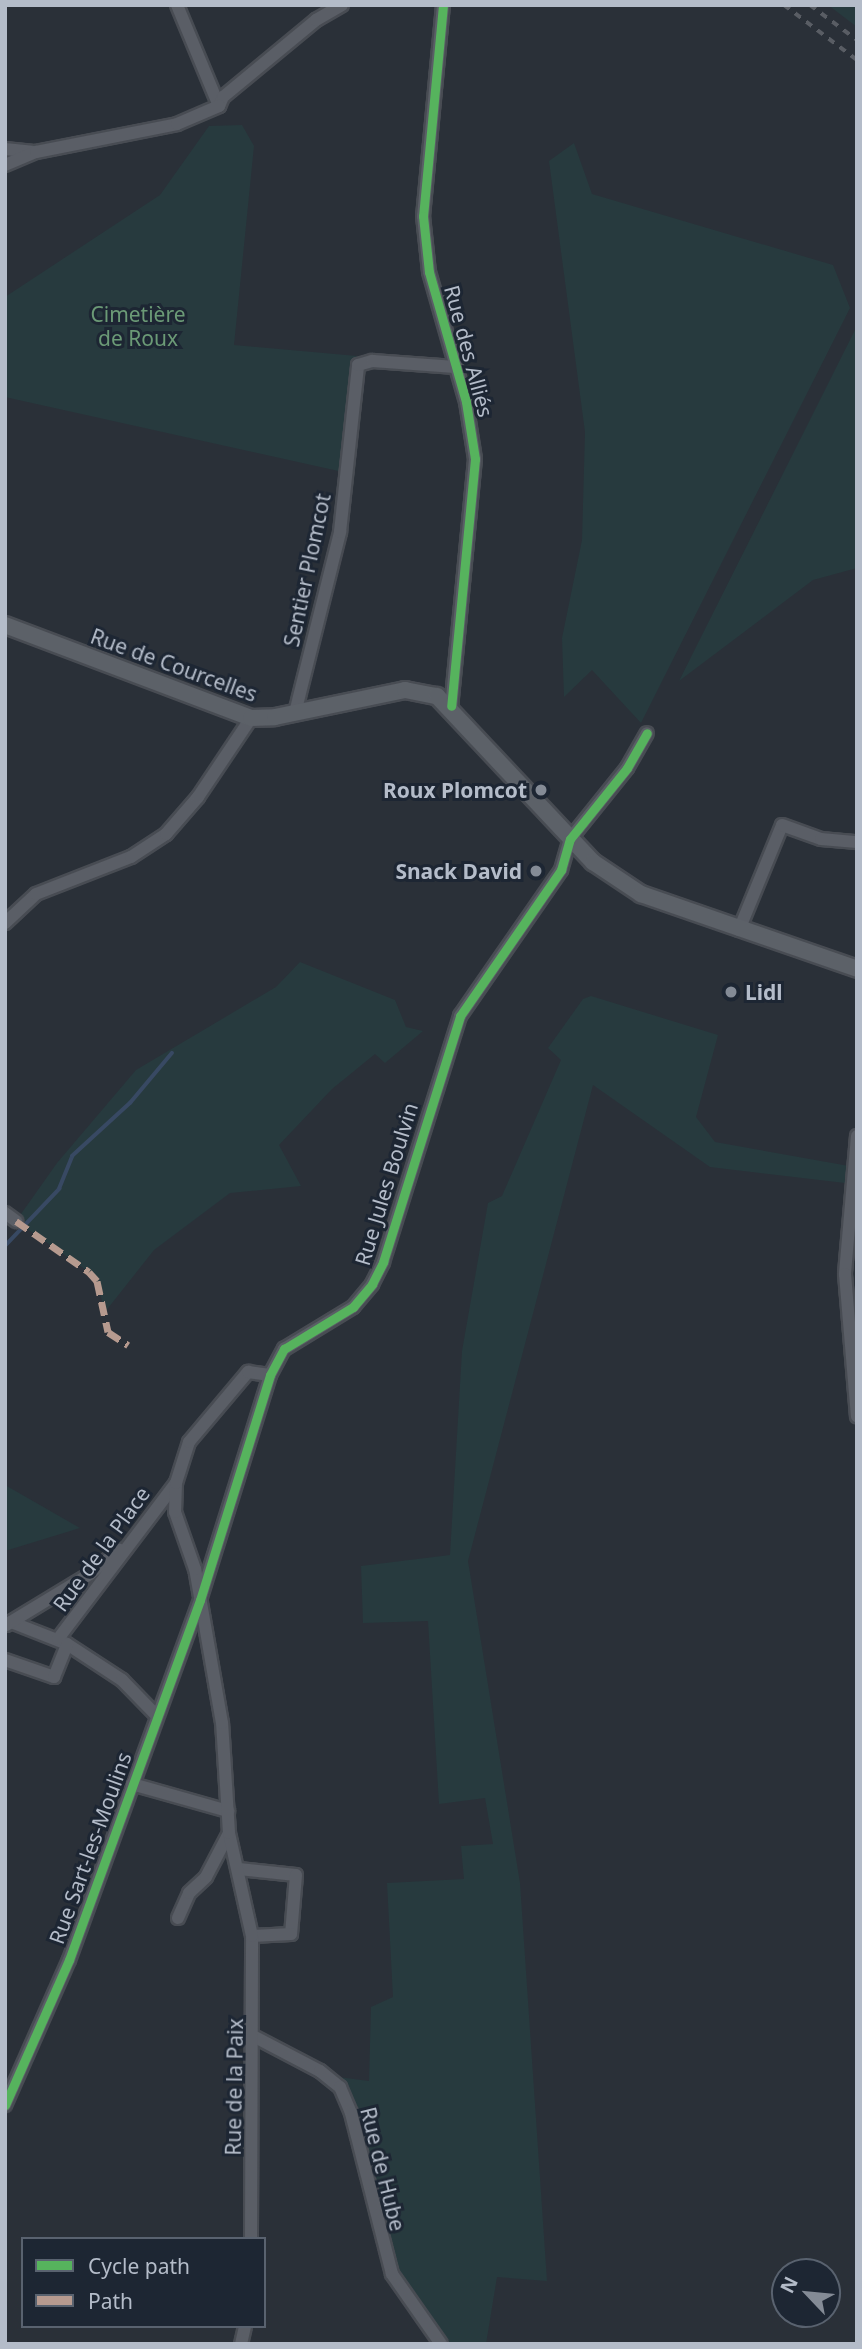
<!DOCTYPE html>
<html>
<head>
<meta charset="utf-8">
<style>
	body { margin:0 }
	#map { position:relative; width:862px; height:2349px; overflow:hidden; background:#2a3038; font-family:"Noto Sans",sans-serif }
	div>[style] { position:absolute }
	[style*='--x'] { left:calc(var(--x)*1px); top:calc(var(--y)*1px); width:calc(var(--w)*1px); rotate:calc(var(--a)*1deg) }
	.green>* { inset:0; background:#273a3e }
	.stream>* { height:3.5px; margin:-1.75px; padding:0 1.75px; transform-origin:1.75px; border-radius:1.75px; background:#384963 }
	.roads { filter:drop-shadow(2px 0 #484c53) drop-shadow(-2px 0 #484c53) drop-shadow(0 2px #484c53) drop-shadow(0 -2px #484c53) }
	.minor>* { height:12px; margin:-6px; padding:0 6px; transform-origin:6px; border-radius:6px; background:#5a5e66 }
	.major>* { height:16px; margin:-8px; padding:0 8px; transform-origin:8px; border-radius:8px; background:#5c6168 }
	.rail>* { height:3.5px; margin-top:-1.75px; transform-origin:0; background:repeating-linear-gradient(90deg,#595d64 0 7px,transparent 0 14px) }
	.quiet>* { height:7px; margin-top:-3.5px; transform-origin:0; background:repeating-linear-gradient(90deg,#b69a8f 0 14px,transparent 0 21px) }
	.cycleway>* { height:9px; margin:-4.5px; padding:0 4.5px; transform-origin:4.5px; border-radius:4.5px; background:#56b35d }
	.dots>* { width:19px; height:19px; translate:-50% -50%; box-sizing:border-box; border:4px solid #1d2633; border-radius:50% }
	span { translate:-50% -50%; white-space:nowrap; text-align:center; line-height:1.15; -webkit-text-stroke:6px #1d2633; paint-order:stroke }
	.park-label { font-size:21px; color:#6b9a76 }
	.street-label { font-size:21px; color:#b4bcc9 }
	.poi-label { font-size:21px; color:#b4bcc9; font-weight:700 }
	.right { translate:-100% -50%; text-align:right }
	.left { translate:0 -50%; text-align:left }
	.frame { position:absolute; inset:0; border:7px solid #b4bcc9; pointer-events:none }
	.legend { position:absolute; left:21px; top:2237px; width:245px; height:91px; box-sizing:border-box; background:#1d2633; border:2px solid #59626f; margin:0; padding:9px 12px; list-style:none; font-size:21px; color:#b4bcc9 }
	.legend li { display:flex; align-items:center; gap:14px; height:35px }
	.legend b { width:35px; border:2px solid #59626f }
	.north { position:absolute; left:771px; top:2258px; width:70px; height:70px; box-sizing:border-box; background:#1d2633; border:2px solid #59626f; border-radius:50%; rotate:296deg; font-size:19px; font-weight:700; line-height:28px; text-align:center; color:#b4bcc9 }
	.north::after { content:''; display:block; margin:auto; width:24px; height:32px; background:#848b96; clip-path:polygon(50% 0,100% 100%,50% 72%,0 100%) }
</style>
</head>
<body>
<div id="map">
	<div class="green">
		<i style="clip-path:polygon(828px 5px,857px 5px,857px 27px)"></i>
		<i style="clip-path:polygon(242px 125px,254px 146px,234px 345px,357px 356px,343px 472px,5px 397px,5px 297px,160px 195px,209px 126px)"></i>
		<i style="clip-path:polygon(574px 143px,592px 194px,833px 265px,850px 308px,641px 723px,592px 670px,564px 697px,562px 638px,582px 540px,585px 432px,549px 161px)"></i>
		<i style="clip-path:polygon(857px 326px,857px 568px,813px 580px,679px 681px)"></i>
		<i style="clip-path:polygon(300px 962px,395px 1000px,406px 1027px,423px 1031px,385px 1063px,375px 1054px,332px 1089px,279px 1145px,301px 1186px,230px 1193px,154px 1250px,105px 1312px,97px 1282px,89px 1272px,16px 1221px,57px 1163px,136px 1070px,276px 987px)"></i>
		<i style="clip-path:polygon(591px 996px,718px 1035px,696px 1117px,715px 1142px,849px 1166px,845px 1183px,710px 1167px,593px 1085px,468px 1561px,520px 1883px,547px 2281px,497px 2277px,486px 2344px,444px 2344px,392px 2266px,338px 2077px,369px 2081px,371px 2007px,393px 1997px,387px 1883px,464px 1879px,461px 1846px,493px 1844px,485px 1798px,439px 1804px,428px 1621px,363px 1623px,361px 1566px,450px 1555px,462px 1351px,488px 1203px,502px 1196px,561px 1060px,548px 1048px,583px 999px)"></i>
		<i style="clip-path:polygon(5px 1485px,80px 1528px,5px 1551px)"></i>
	</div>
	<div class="stream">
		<i style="--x:5;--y:1246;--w:79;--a:-46.5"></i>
		<i style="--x:59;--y:1189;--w:35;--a:-68"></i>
		<i style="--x:72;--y:1156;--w:79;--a:-42.4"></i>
		<i style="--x:130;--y:1103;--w:65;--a:-50"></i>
	</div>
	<div class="roads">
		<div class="minor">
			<i style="--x:177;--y:5;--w:109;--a:67.4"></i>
			<i style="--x:443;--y:5;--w:212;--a:95.4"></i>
			<i style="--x:423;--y:216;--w:56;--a:83.9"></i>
			<i style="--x:429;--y:272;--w:135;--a:74.1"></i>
			<i style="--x:466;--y:402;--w:58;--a:81"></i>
			<i style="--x:475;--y:459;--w:248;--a:95.5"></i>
			<i style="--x:219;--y:106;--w:10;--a:-66"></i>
			<i style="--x:223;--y:97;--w:121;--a:-39.6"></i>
			<i style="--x:316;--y:20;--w:30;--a:-30"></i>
			<i style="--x:5;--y:149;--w:27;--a:6"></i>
			<i style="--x:5;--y:165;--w:34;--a:-23"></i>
			<i style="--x:36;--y:152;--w:144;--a:-11.2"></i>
			<i style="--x:177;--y:124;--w:46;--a:-23.2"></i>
			<i style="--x:295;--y:713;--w:187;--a:-76"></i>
			<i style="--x:340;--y:532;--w:168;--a:-83.8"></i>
			<i style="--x:358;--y:365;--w:15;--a:-16"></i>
			<i style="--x:372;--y:361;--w:84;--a:4.1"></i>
			<i style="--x:5;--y:923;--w:42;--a:-43.1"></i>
			<i style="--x:36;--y:894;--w:102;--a:-21.3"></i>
			<i style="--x:131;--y:857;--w:42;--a:-33.3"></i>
			<i style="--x:166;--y:834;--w:49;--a:-49.1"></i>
			<i style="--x:198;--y:797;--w:95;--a:-56.1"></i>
			<i style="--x:739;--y:930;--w:113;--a:-67.7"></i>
			<i style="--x:782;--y:825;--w:41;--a:19.7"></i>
			<i style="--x:821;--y:839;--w:36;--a:5"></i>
			<i style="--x:857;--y:1136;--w:139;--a:95"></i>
			<i style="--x:845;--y:1274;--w:143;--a:85.2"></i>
			<i style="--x:5;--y:1213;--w:14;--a:36"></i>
			<i style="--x:11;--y:1622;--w:60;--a:21.4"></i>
			<i style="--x:67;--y:1644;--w:66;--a:33.2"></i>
			<i style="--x:122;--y:1680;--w:50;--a:45.8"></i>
			<i style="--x:6;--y:1625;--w:98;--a:-31.3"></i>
			<i style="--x:90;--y:1574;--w:38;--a:-40"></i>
			<i style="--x:58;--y:1639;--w:196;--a:-52.9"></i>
			<i style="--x:5;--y:1660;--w:52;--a:19.1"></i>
			<i style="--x:54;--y:1677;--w:35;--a:-68"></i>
			<i style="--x:132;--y:1784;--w:100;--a:15.7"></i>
			<i style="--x:239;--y:1869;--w:57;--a:6"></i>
			<i style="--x:296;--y:1875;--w:59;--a:94.8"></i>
			<i style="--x:291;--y:1934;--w:39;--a:177"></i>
			<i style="--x:178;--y:1918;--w:27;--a:-66"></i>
			<i style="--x:189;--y:1893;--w:23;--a:-43"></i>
			<i style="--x:206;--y:1877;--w:50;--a:-62.4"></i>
			<i style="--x:255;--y:2037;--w:73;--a:27.6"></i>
			<i style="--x:320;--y:2071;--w:26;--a:39"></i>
			<i style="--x:340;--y:2087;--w:28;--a:67"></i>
			<i style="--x:351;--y:2113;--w:166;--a:75.7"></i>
			<i style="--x:392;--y:2274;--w:85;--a:55"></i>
			<i style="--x:5;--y:2105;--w:158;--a:-66.2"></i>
			<i style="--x:69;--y:1960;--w:383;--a:-70"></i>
			<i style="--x:200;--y:1600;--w:236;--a:-72.7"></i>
			<i style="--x:270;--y:1375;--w:30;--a:-62"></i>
			<i style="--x:284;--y:1349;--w:81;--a:-31.3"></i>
			<i style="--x:353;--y:1307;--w:30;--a:-50"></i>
			<i style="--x:372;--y:1284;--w:25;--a:-63"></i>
			<i style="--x:383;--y:1262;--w:258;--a:-72.6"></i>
			<i style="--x:460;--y:1016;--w:178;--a:-55.3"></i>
			<i style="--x:561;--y:870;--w:32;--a:-74"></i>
			<i style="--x:570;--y:839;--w:91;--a:-51.2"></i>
			<i style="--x:627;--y:768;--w:40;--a:-60.3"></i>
			<i style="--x:251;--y:2239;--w:303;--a:-89.8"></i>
			<i style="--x:252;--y:1936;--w:106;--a:-102.6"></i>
			<i style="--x:229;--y:1833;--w:110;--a:-93.6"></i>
			<i style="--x:222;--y:1723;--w:156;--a:-99.9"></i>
			<i style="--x:195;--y:1569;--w:60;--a:-109.3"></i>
			<i style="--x:175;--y:1512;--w:29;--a:-88"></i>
			<i style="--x:176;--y:1483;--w:43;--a:-72.4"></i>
			<i style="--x:189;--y:1442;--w:92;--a:-49.9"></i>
			<i style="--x:248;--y:1372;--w:22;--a:8"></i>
			<i style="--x:241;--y:2344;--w:18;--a:-77"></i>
		</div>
		<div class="major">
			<i style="--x:5;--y:625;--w:263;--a:20.7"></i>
			<i style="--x:251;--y:718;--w:24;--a:-2"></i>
			<i style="--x:275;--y:717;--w:133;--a:-11.7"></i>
			<i style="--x:405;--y:690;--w:33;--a:11"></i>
			<i style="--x:437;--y:696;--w:228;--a:46.8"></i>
			<i style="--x:593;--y:862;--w:58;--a:33.7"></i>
			<i style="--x:641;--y:894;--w:229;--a:19.1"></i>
		</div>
	</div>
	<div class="rail">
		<i style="--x:784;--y:5;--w:91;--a:37"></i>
		<i style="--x:810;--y:5;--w:59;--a:36.7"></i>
	</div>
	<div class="quiet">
		<i style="--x:16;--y:1221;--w:89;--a:34.9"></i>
		<i style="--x:89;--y:1272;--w:12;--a:48"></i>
		<i style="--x:97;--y:1281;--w:52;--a:77.8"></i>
		<i style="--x:108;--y:1332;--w:24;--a:33"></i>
	</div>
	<div class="cycleway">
		<i style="--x:443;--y:5;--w:212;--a:95.4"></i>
		<i style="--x:423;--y:216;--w:56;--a:83.9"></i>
		<i style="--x:429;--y:272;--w:135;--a:74.1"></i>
		<i style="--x:466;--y:402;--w:58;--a:81"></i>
		<i style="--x:475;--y:459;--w:248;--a:95.5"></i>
		<i style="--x:5;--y:2105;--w:158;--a:-66.2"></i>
		<i style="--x:69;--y:1960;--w:383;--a:-70"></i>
		<i style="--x:200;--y:1600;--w:236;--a:-72.7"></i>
		<i style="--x:270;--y:1375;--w:30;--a:-62"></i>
		<i style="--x:284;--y:1349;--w:81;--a:-31.3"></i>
		<i style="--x:353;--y:1307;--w:30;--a:-50"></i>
		<i style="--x:372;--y:1284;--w:25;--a:-63"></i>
		<i style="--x:383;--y:1262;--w:258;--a:-72.6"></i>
		<i style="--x:460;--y:1016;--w:178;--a:-55.3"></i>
		<i style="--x:561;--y:870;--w:32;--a:-74"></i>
		<i style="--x:570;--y:839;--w:91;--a:-51.2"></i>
		<i style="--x:627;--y:768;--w:40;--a:-60.3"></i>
	</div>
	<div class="dots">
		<i style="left:541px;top:790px;background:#848b96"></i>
		<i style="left:536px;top:871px;background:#848b96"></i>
		<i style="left:731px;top:992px;background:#848b96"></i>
	</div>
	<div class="park-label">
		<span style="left:138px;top:326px">Cimetière<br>de Roux</span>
	</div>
	<div class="street-label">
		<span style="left:469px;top:351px;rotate:75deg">Rue des Alliés</span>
		<span style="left:307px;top:570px;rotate:-78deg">Sentier Plomcot</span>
		<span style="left:174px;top:665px;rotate:20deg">Rue de Courcelles</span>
		<span style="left:386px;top:1184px;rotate:-73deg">Rue Jules Boulvin</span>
		<span style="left:101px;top:1549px;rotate:-54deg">Rue de la Place</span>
		<span style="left:90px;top:1848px;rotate:-70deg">Rue Sart-les-Moulins</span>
		<span style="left:234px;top:2087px;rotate:-89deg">Rue de la Paix</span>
		<span style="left:383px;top:2169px;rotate:76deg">Rue de Hube</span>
	</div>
	<div class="poi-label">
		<span class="right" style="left:527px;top:790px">Roux Plomcot</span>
		<span class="right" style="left:522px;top:871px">Snack David</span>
		<span class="left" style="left:745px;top:992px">Lidl</span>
	</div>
	<div class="frame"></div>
	<ul class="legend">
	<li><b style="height:9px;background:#56b35d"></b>Cycle path</li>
	<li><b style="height:9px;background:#b69a8f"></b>Path</li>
	</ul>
	<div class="north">N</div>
</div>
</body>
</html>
